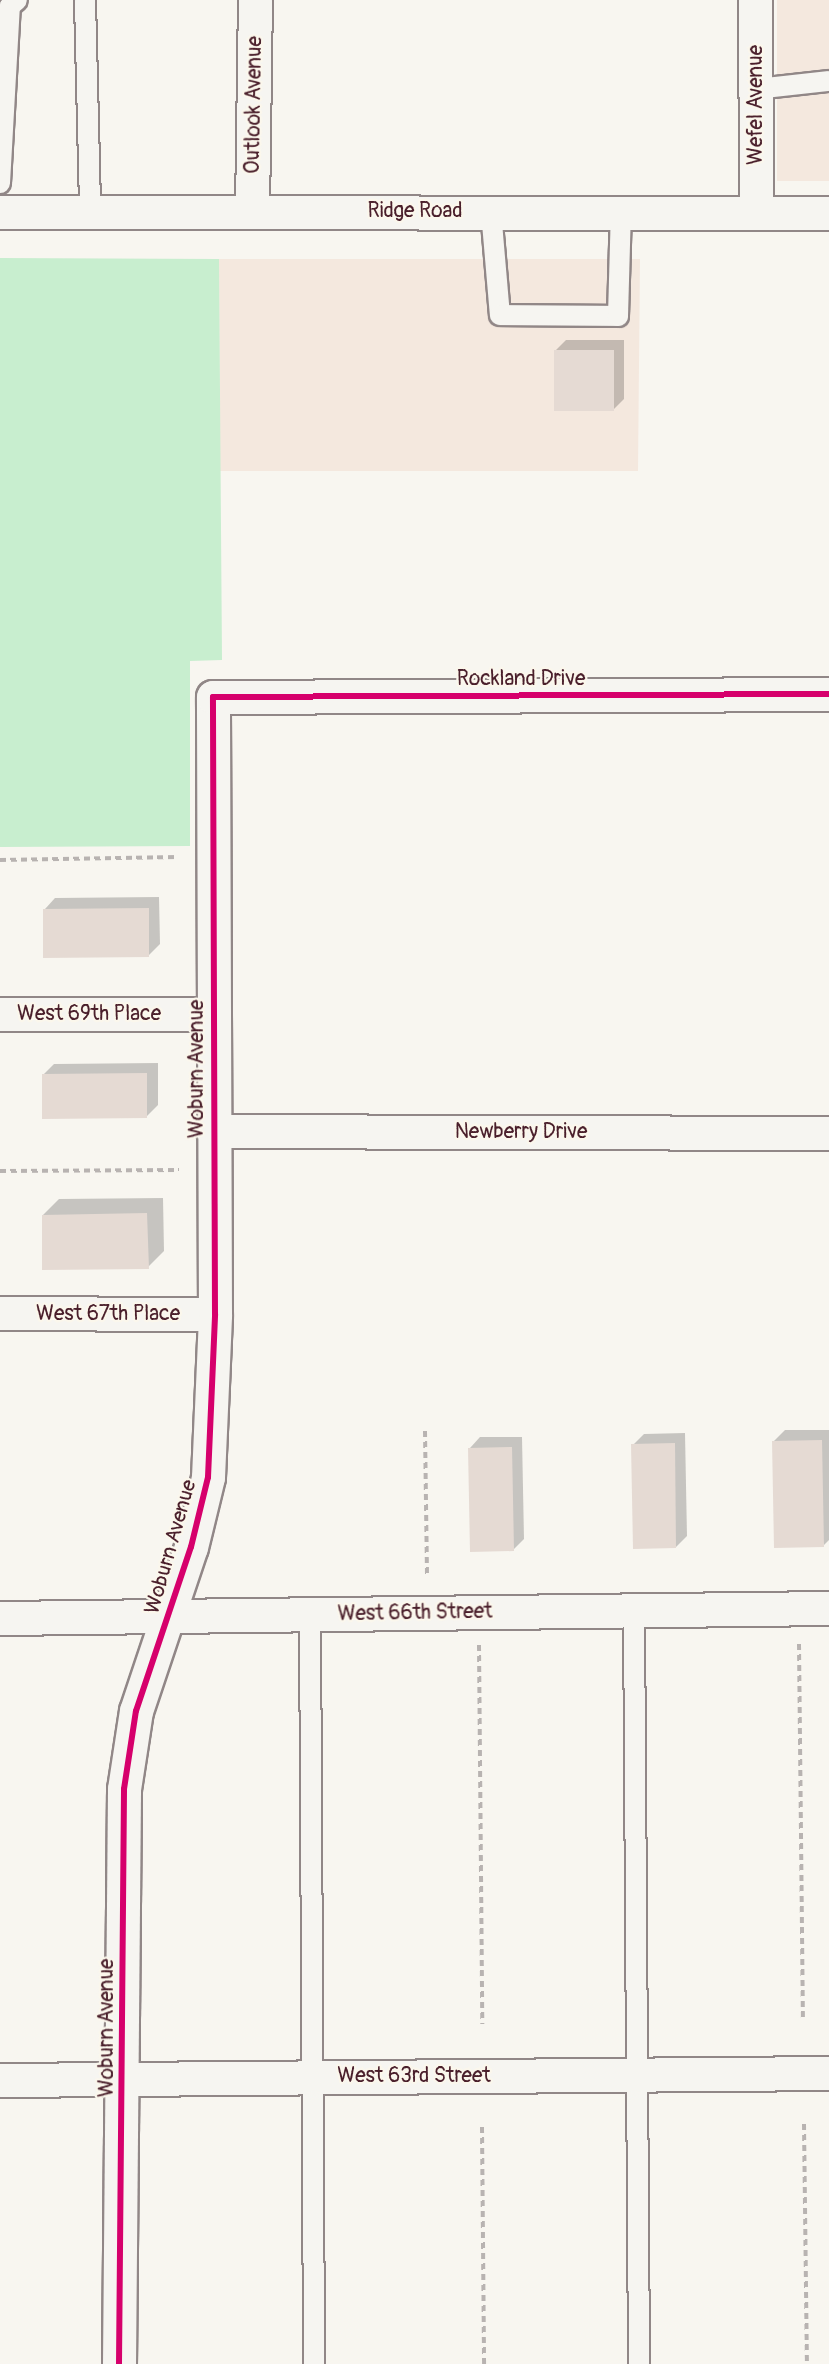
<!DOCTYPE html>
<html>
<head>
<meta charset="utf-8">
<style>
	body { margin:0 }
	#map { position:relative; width:829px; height:2364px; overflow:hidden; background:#f8f6f0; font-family:Pangolin,sans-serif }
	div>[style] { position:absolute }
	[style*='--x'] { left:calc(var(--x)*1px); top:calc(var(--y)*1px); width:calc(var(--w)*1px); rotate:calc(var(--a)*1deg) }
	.built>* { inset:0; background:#f4e8de }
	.green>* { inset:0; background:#c8eecf }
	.shadow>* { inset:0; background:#0003 }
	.building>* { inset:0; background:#e5dad3 }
	.path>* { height:4px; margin-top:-2px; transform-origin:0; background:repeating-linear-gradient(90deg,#b8b3b1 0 6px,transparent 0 10.5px) }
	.roads { filter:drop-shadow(2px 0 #918787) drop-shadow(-2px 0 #918787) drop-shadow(0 2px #918787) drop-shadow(0 -2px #918787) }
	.service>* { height:20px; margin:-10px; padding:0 10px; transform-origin:10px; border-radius:10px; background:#f6f5f1 }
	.minor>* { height:33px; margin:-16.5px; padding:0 16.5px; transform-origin:16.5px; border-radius:16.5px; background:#f6f5f1 }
	.secondary>* { height:33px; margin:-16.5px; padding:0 16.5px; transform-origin:16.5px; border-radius:16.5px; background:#f6f5f1 }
	.cycleway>* { height:6px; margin:-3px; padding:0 3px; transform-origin:3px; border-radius:3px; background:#d6006c }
	span { translate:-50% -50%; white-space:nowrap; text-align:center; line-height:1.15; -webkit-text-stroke:4.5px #fbf7ec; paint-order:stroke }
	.street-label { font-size:21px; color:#4a1f2b }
</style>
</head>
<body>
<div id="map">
	<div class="built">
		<i style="clip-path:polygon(777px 0,829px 0,829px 181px,777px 181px)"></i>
		<i style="clip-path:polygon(219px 259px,640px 259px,638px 471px,220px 471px)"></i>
	</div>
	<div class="green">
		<i style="clip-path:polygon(0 258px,219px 259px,222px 660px,190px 661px,190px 846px,0 847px)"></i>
	</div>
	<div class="shadow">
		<i style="clip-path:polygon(566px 340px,624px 340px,624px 399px,613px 410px,556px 350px)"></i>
		<i style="clip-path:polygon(159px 897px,160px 944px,149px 955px,45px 909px,55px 898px)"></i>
		<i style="clip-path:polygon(158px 1063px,158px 1105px,147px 1116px,43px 1075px,54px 1064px)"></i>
		<i style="clip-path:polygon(163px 1198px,164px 1251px,148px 1267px,43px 1215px,59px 1199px)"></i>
		<i style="clip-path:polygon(785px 1430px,829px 1430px,829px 1540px,824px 1545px,774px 1441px)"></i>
		<i style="clip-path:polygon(685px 1433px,687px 1536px,676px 1547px,633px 1445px,644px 1434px)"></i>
		<i style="clip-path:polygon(480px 1437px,522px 1437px,524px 1539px,513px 1550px,470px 1448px)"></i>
	</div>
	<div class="building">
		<i style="clip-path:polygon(554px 350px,614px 350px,614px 411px,554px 411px)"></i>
		<i style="clip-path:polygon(149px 908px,149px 957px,43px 958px,43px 909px)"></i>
		<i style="clip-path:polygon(147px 1073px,147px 1118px,42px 1119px,42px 1074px)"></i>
		<i style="clip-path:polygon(147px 1213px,149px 1269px,42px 1270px,42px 1215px)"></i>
		<i style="clip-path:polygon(822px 1440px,824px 1547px,774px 1548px,772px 1441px)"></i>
		<i style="clip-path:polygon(675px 1443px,676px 1548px,633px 1549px,631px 1444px)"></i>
		<i style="clip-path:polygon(512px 1447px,514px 1551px,470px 1552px,468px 1448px)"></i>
	</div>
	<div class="path">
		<i style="--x:0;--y:860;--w:178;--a:-1"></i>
		<i style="--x:0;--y:1171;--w:179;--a:-0.3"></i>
		<i style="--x:425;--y:1431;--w:146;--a:89.2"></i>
		<i style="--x:799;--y:1644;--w:377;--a:89.4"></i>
		<i style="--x:479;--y:1645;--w:379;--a:89.5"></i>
		<i style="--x:804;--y:2124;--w:240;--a:89.3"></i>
		<i style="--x:482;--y:2127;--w:237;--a:89.5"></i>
	</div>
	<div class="roads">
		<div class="service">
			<i style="--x:85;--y:0;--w:211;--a:88.6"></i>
			<i style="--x:756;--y:89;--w:73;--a:-6.3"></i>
			<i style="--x:0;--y:183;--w:177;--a:-86.8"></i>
			<i style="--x:10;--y:6;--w:9;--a:-41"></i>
			<i style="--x:491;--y:211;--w:104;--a:85.1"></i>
			<i style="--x:500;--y:315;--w:118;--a:0.5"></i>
			<i style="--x:618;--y:316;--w:105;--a:-88.4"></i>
			<i style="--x:634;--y:1610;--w:754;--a:89.62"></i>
			<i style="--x:310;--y:1615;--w:749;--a:89.69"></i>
		</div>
		<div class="minor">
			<i style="--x:755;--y:0;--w:211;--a:89.7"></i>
			<i style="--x:252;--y:211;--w:211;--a:-89.2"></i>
			<i style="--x:0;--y:1014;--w:213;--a:0"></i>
			<i style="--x:213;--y:1131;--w:616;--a:0.19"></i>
			<i style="--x:0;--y:1313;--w:215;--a:0.3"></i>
			<i style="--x:0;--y:1618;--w:829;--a:-0.69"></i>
			<i style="--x:0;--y:2080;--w:829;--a:-0.48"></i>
			<i style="--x:119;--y:2364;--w:575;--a:-89.5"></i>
			<i style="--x:124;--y:1789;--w:79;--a:-81.3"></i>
			<i style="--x:136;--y:1711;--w:173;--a:-71.5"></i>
			<i style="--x:191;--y:1547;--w:72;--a:-76.3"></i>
			<i style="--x:208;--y:1477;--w:163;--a:-87.5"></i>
			<i style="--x:215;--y:1314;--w:617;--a:-90.19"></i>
			<i style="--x:213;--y:697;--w:616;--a:-0.28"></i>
		</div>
		<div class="secondary">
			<i style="--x:0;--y:212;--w:829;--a:0.07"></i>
		</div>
	</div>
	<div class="cycleway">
		<i style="--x:119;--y:2364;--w:575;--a:-89.5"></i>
		<i style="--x:124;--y:1789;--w:79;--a:-81.3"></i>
		<i style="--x:136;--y:1711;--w:173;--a:-71.5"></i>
		<i style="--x:191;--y:1547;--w:72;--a:-76.3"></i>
		<i style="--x:208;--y:1477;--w:163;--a:-87.5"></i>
		<i style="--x:215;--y:1314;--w:617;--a:-90.19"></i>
		<i style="--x:213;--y:697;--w:616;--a:-0.28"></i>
	</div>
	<div class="street-label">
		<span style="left:254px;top:105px;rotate:-89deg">Outlook Avenue</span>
		<span style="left:756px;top:105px;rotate:-90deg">Wefel Avenue</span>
		<span style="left:415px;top:211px">Ridge Road</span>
		<span style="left:521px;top:679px">Rockland Drive</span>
		<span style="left:89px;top:1014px">West 69th Place</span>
		<span style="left:197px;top:1069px;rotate:-90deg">Woburn Avenue</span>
		<span style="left:521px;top:1132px">Newberry Drive</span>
		<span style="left:108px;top:1314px">West 67th Place</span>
		<span style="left:171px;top:1547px;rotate:-74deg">Woburn Avenue</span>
		<span style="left:415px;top:1613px;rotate:-1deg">West 66th Street</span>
		<span style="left:107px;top:2028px;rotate:-90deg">Woburn Avenue</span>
		<span style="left:414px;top:2076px">West 63rd Street</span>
	</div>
</div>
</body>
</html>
